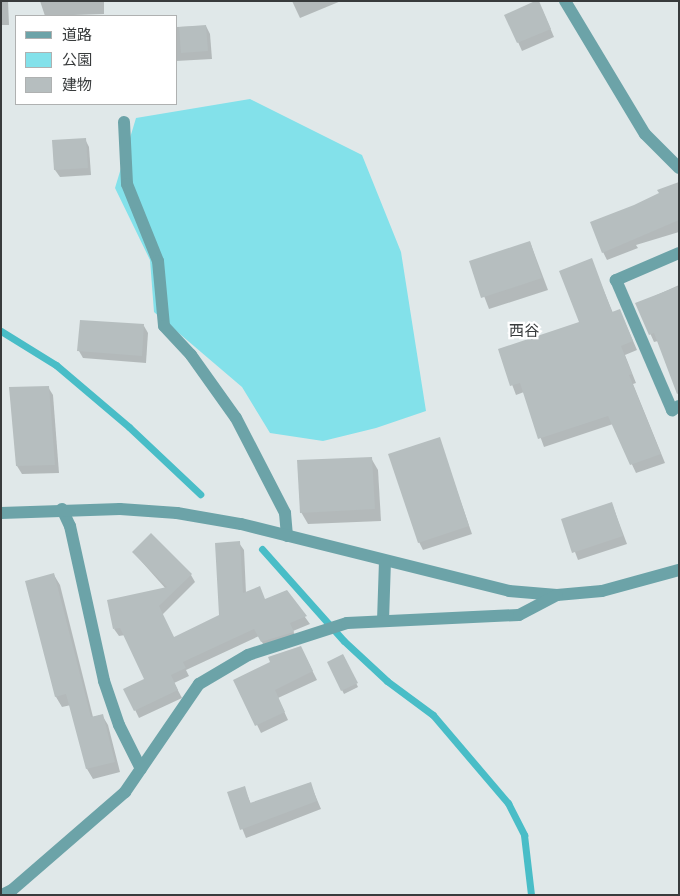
<!DOCTYPE html>
<html>
<head>
<meta charset="utf-8">
<style>
	body { margin:0 }
	#map { position:relative; width:680px; height:896px; overflow:hidden; background:#e0e8e9; font-family:"Source Sans 3","Noto Sans JP",sans-serif }
	div>[style] { position:absolute }
	[style*='--x'] { left:calc(var(--x)*1px); top:calc(var(--y)*1px); width:calc(var(--w)*1px); rotate:calc(var(--a)*1deg) }
	.green>* { inset:0; background:#83e1ea }
	.shadow>* { inset:0; background:#0003 }
	.stream>* { height:7px; margin:-3.5px; padding:0 3.5px; transform-origin:3.5px; border-radius:3.5px; background:#49bdc7 }
	.building>* { inset:0; background:#b6bebf }
	.minor>* { height:12px; margin:-6px; padding:0 6px; transform-origin:6px; border-radius:6px; background:#6ca3a8 }
	span { translate:-50% -50%; white-space:nowrap; text-align:center; line-height:1.15; -webkit-text-stroke:4.5px #fff; paint-order:stroke }
	.neighbourhood-label { font-size:15px; color:#383b3c }
	.frame { position:absolute; inset:0; border:2px solid #383b3c; pointer-events:none }
	.legend { position:absolute; left:15px; top:15px; width:162px; height:90px; box-sizing:border-box; background:#fff; border:1px solid #afb1b1; margin:0; padding:6px 9px; list-style:none; font-size:15px; color:#383b3c }
	.legend li { display:flex; align-items:center; gap:10px; height:25px }
	.legend b { width:25px; border:1px solid #afb1b1 }
</style>
</head>
<body>
<div id="map">
	<div class="green">
		<i style="clip-path:polygon(250px 99px,362px 155px,401px 252px,426px 411px,376px 428px,323px 441px,270px 433px,242px 387px,154px 312px,150px 260px,115px 188px,136px 118px)"></i>
	</div>
	<div class="shadow">
		<i style="clip-path:polygon(1px 1px,8px 1px,9px 25px,1px 25px)"></i>
		<i style="clip-path:polygon(40px 1px,104px 1px,104px 14px,45px 16px)"></i>
		<i style="clip-path:polygon(292px 1px,341px 1px,300px 18px)"></i>
		<i style="clip-path:polygon(542px 9px,554px 37px,522px 51px,506px 15px)"></i>
		<i style="clip-path:polygon(206px 26px,210px 34px,212px 59px,176px 61px,176px 27px)"></i>
		<i style="clip-path:polygon(85px 139px,89px 147px,91px 175px,60px 177px,55px 170px)"></i>
		<i style="clip-path:polygon(679px 190px,679px 232px,636px 245px,638px 248px,607px 260px,603px 252px)"></i>
		<i style="clip-path:polygon(530px 242px,548px 290px,489px 309px,471px 262px)"></i>
		<i style="clip-path:polygon(591px 260px,613px 313px,624px 320px,637px 350px,625px 355px,636px 383px,633px 384px,665px 463px,636px 473px,613px 424px,544px 447px,524px 392px,516px 395px,499px 350px,581px 323px)"></i>
		<i style="clip-path:polygon(679px 285px,679px 387px,658px 341px,654px 342px,637px 304px)"></i>
		<i style="clip-path:polygon(144px 326px,148px 333px,146px 363px,83px 358px,79px 351px)"></i>
		<i style="clip-path:polygon(48px 387px,53px 395px,59px 473px,22px 474px,17px 466px,11px 388px)"></i>
		<i style="clip-path:polygon(439px 439px,472px 534px,423px 550px,419px 542px)"></i>
		<i style="clip-path:polygon(371px 458px,378px 470px,381px 521px,308px 524px,301px 512px)"></i>
		<i style="clip-path:polygon(612px 504px,627px 544px,578px 560px,563px 520px)"></i>
		<i style="clip-path:polygon(239px 543px,244px 550px,246px 593px,265px 600px,286px 591px,310px 624px,293px 631px,297px 639px,266px 650px,259px 636px,186px 670px,189px 676px,174px 683px,182px 698px,139px 718px,125px 689px,146px 679px,125px 635px,119px 636px,114px 629px,166px 589px,133px 552px,191px 575px,195px 582px,162px 615px,174px 638px,220px 616px)"></i>
		<i style="clip-path:polygon(54px 575px,60px 585px,93px 717px,102px 715px,108px 725px,120px 772px,93px 779px,87px 769px,71px 705px,62px 707px,56px 697px)"></i>
		<i style="clip-path:polygon(343px 655px,358px 687px,344px 694px,342px 690px)"></i>
		<i style="clip-path:polygon(305px 656px,317px 680px,278px 698px,288px 720px,261px 733px,235px 680px)"></i>
		<i style="clip-path:polygon(310px 783px,321px 809px,246px 838px,228px 793px,244px 787px,251px 804px)"></i>
	</div>
	<div class="stream">
		<i style="--x:1;--y:331;--w:65;--a:31.7"></i>
		<i style="--x:56;--y:365;--w:96;--a:40.3"></i>
		<i style="--x:129;--y:427;--w:98;--a:43.3"></i>
		<i style="--x:262;--y:549;--w:123;--a:48.3"></i>
		<i style="--x:344;--y:641;--w:59;--a:42.9"></i>
		<i style="--x:387;--y:681;--w:57;--a:36.5"></i>
		<i style="--x:433;--y:715;--w:116;--a:49.6"></i>
		<i style="--x:508;--y:803;--w:36;--a:63"></i>
		<i style="--x:524;--y:835;--w:60;--a:83.3"></i>
	</div>
	<div class="building">
		<i style="clip-path:polygon(535px 1px,539px 1px,551px 29px,517px 43px,504px 15px)"></i>
		<i style="clip-path:polygon(206px 25px,208px 51px,181px 53px,179px 27px)"></i>
		<i style="clip-path:polygon(86px 138px,88px 168px,54px 170px,52px 140px)"></i>
		<i style="clip-path:polygon(679px 182px,679px 220px,602px 253px,590px 222px,634px 205px,659px 193px,657px 190px)"></i>
		<i style="clip-path:polygon(530px 241px,542px 278px,481px 298px,469px 261px)"></i>
		<i style="clip-path:polygon(592px 258px,612px 312px,620px 309px,633px 341px,621px 346px,632px 374px,629px 375px,661px 454px,630px 465px,608px 416px,538px 439px,520px 383px,510px 386px,498px 349px,579px 322px,559px 271px)"></i>
		<i style="clip-path:polygon(679px 286px,679px 393px,677px 394px,654px 333px,649px 335px,635px 303px)"></i>
		<i style="clip-path:polygon(80px 320px,144px 324px,142px 356px,77px 351px)"></i>
		<i style="clip-path:polygon(49px 386px,55px 465px,16px 466px,9px 387px)"></i>
		<i style="clip-path:polygon(440px 437px,469px 526px,418px 543px,388px 454px)"></i>
		<i style="clip-path:polygon(372px 457px,375px 509px,300px 513px,297px 460px)"></i>
		<i style="clip-path:polygon(612px 502px,623px 536px,572px 553px,561px 519px)"></i>
		<i style="clip-path:polygon(151px 533px,192px 574px,159px 606px,174px 637px,219px 615px,215px 543px,240px 541px,243px 593px,260px 586px,265px 599px,287px 590px,307px 616px,290px 623px,294px 632px,261px 642px,254px 629px,183px 662px,186px 668px,171px 675px,178px 690px,134px 711px,123px 689px,144px 679px,120px 628px,113px 629px,107px 600px,167px 587px,132px 552px)"></i>
		<i style="clip-path:polygon(54px 573px,91px 717px,103px 714px,115px 762px,86px 769px,66px 694px,55px 697px,25px 581px)"></i>
		<i style="clip-path:polygon(301px 646px,313px 671px,275px 690px,285px 712px,255px 726px,233px 680px,270px 662px,268px 657px)"></i>
		<i style="clip-path:polygon(343px 654px,358px 683px,341px 691px,327px 662px)"></i>
		<i style="clip-path:polygon(311px 782px,317px 801px,240px 830px,227px 792px,245px 786px,250px 803px)"></i>
	</div>
	<div class="minor">
		<i style="--x:565;--y:1;--w:155;--a:59"></i>
		<i style="--x:645;--y:134;--w:48;--a:45"></i>
		<i style="--x:124;--y:122;--w:62;--a:87.2"></i>
		<i style="--x:127;--y:184;--w:83;--a:68.1"></i>
		<i style="--x:158;--y:261;--w:65;--a:84.7"></i>
		<i style="--x:164;--y:326;--w:40;--a:47"></i>
		<i style="--x:191;--y:355;--w:77;--a:54.5"></i>
		<i style="--x:236;--y:418;--w:107;--a:62.7"></i>
		<i style="--x:285;--y:513;--w:23;--a:85"></i>
		<i style="--x:679;--y:253;--w:69;--a:156.8"></i>
		<i style="--x:616;--y:280;--w:142;--a:66.7"></i>
		<i style="--x:672;--y:410;--w:8;--a:-30"></i>
		<i style="--x:62;--y:509;--w:19;--a:65"></i>
		<i style="--x:70;--y:526;--w:159;--a:77.6"></i>
		<i style="--x:104;--y:681;--w:46;--a:71.2"></i>
		<i style="--x:119;--y:725;--w:49;--a:63.4"></i>
		<i style="--x:1;--y:513;--w:119;--a:-1.9"></i>
		<i style="--x:120;--y:509;--w:57;--a:4"></i>
		<i style="--x:177;--y:513;--w:65;--a:9.8"></i>
		<i style="--x:241;--y:524;--w:276;--a:14"></i>
		<i style="--x:509;--y:591;--w:48;--a:4.8"></i>
		<i style="--x:557;--y:595;--w:45;--a:-5.1"></i>
		<i style="--x:602;--y:591;--w:80;--a:-15.3"></i>
		<i style="--x:383;--y:621;--w:60;--a:-88.1"></i>
		<i style="--x:2;--y:895;--w:11;--a:-27"></i>
		<i style="--x:12;--y:890;--w:150;--a:-40.9"></i>
		<i style="--x:125;--y:792;--w:131;--a:-55.6"></i>
		<i style="--x:199;--y:684;--w:57;--a:-30.6"></i>
		<i style="--x:248;--y:655;--w:104;--a:-17.9"></i>
		<i style="--x:347;--y:623;--w:172;--a:-2.7"></i>
		<i style="--x:519;--y:615;--w:43;--a:-27.8"></i>
	</div>
	<div class="neighbourhood-label">
		<span style="left:524px;top:332px">西谷</span>
	</div>
	<div class="frame"></div>
	<ul class="legend">
	<li><b style="height:6px;background:#6ca3a8"></b>道路</li>
	<li><b style="height:14px;background:#83e1ea"></b>公園</li>
	<li><b style="height:14px;background:#b6bebf"></b>建物</li>
	</ul>
</div>
</body>
</html>
